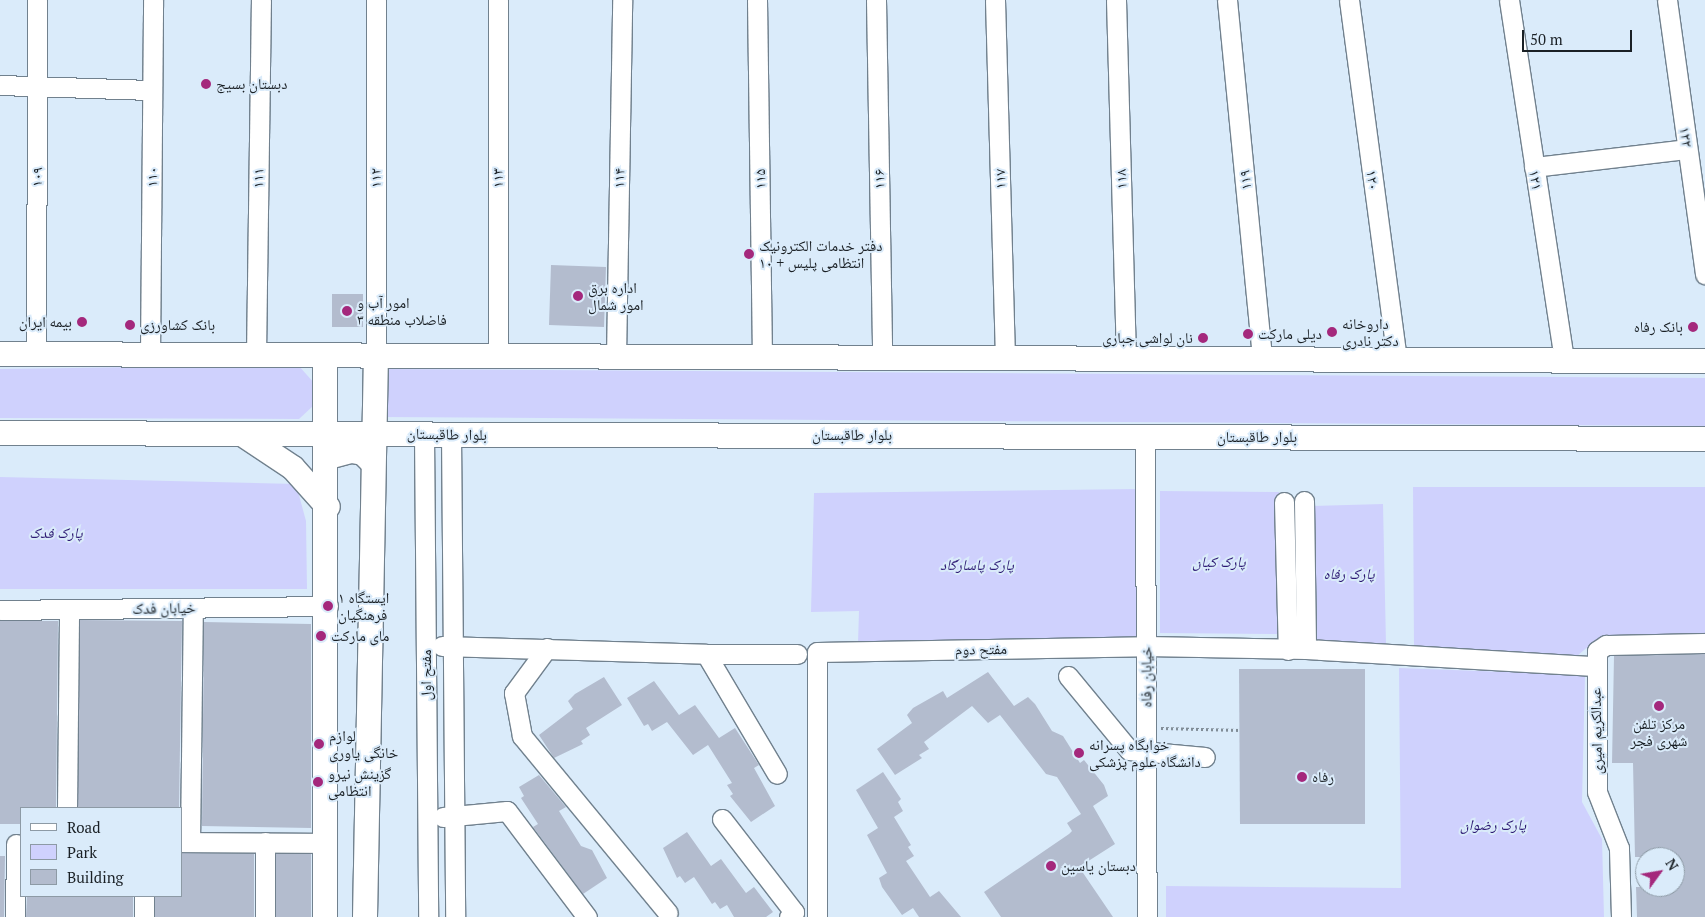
<!DOCTYPE html>
<html>
<head>
<meta charset="utf-8">
<style>
	body { margin:0 }
	#map { position:relative; width:1705px; height:917px; overflow:hidden; background:#daebfa; font-family:"PT Serif","Noto Naskh Arabic",serif }
	div>[style] { position:absolute }
	[style*='--x'] { left:calc(var(--x)*1px); top:calc(var(--y)*1px); width:calc(var(--w)*1px); rotate:calc(var(--a)*1deg) }
	.green>* { inset:0; background:#cfd1fd }
	.building>* { inset:0; background:#b3bcce }
	.path>* { height:2.5px; margin-top:-1.25px; transform-origin:0; background:repeating-linear-gradient(90deg,#808c96 0 2.5px,transparent 0 5px) }
	.roads { filter:drop-shadow(1px 0 #71818e) drop-shadow(-1px 0 #71818e) drop-shadow(0 1px #71818e) drop-shadow(0 -1px #71818e) }
	.minor>* { height:19px; margin:-9.5px; padding:0 9.5px; transform-origin:9.5px; border-radius:9.5px; background:#fff }
	.major>* { height:24px; margin:-12px; padding:0 12px; transform-origin:12px; border-radius:12px; background:#fff }
	.dots>* { width:14px; height:14px; translate:-50% -50%; box-sizing:border-box; border:2px solid #daebfa; border-radius:50% }
	span { translate:-50% -50%; white-space:nowrap; text-align:center; line-height:1.15; -webkit-text-stroke:4px #daebfa; paint-order:stroke }
	.poi-label { font-size:15px; color:#1a2025 }
	.left { translate:0 -50%; text-align:left }
	.right { translate:-100% -50%; text-align:right }
	.street-label { font-size:15px; color:#1a2025 }
	.park-label { font-size:15px; color:#2c1973; font-style:italic }
	.legend { position:absolute; left:20px; top:807px; width:162px; height:90px; box-sizing:border-box; background:#daebfa; border:1px solid #8d9aa5; margin:0; padding:6px 9px; list-style:none; font-size:15px; color:#1a2025 }
	.legend li { display:flex; align-items:center; gap:10px; height:25px }
	.legend b { width:25px; border:1px solid #8d9aa5 }
	.north { position:absolute; left:1635px; top:847px; width:50px; height:50px; box-sizing:border-box; background:#daebfa; border:1px solid #8d9aa5; border-radius:50%; rotate:58deg; font-size:14px; font-weight:700; line-height:20px; text-align:center; color:#1a2025 }
	.north::after { content:''; display:block; margin:auto; width:18px; height:22px; background:#a4287c; clip-path:polygon(50% 0,100% 100%,50% 72%,0 100%) }
	.scale { position:absolute; left:1522px; top:30px; width:110px; height:22px; box-sizing:border-box; border:2px solid #1a2025; border-top:0; padding-left:6px; font-size:15px; line-height:18px; white-space:nowrap; color:#1a2025; -webkit-text-stroke:4px #daebfa; paint-order:stroke }
</style>
</head>
<body>
<div id="map">
	<div class="green">
		<i style="clip-path:polygon(298px 365px,315px 384px,313px 406px,299px 419px,0 418px,0 369px)"></i>
		<i style="clip-path:polygon(383px 369px,1705px 378px,1705px 426px,383px 417px)"></i>
		<i style="clip-path:polygon(0 477px,296px 484px,306px 521px,307px 589px,0 589px)"></i>
		<i style="clip-path:polygon(1413px 487px,1705px 487px,1705px 637px,1597px 639px,1577px 656px,1414px 647px)"></i>
		<i style="clip-path:polygon(1138px 489px,1137px 637px,858px 643px,859px 611px,811px 612px,814px 493px)"></i>
		<i style="clip-path:polygon(1160px 491px,1279px 492px,1279px 634px,1160px 633px)"></i>
		<i style="clip-path:polygon(1383px 504px,1386px 644px,1315px 643px,1312px 506px)"></i>
		<i style="clip-path:polygon(1399px 668px,1585px 675px,1582px 802px,1602px 839px,1604px 917px,1166px 917px,1166px 886px,1401px 888px)"></i>
	</div>
	<div class="building">
		<i style="clip-path:polygon(551px 265px,606px 267px,604px 327px,549px 325px)"></i>
		<i style="clip-path:polygon(332px 294px,363px 294px,363px 327px,332px 327px)"></i>
		<i style="clip-path:polygon(80px 620px,182px 621px,179px 808px,78px 808px)"></i>
		<i style="clip-path:polygon(0 621px,58px 621px,56px 808px,21px 808px,21px 824px,0 824px)"></i>
		<i style="clip-path:polygon(204px 622px,311px 624px,311px 828px,202px 826px)"></i>
		<i style="clip-path:polygon(1705px 654px,1705px 917px,1637px 917px,1636px 887px,1675px 887px,1675px 857px,1635px 857px,1633px 763px,1612px 763px,1614px 656px)"></i>
		<i style="clip-path:polygon(1239px 669px,1365px 669px,1365px 824px,1240px 824px)"></i>
		<i style="clip-path:polygon(988px 672px,1014px 706px,1028px 697px,1035px 704px,1052px 731px,1063px 736px,1080px 763px,1084px 760px,1104px 785px,1108px 796px,1093px 806px,1115px 844px,1079px 867px,1113px 917px,1001px 917px,984px 892px,1069px 834px,1072px 831px,1067px 823px,1081px 814px,1057px 777px,1046px 774px,1000px 715px,988px 723px,972px 706px,924px 742px,929px 749px,919px 755px,922px 758px,895px 775px,877px 749px,912px 723px,907px 715px,913px 708px,943px 691px,947px 698px)"></i>
		<i style="clip-path:polygon(604px 677px,622px 705px,586px 728px,590px 735px,581px 741px,583px 744px,554px 758px,539px 735px,573px 709px,568px 701px,575px 694px)"></i>
		<i style="clip-path:polygon(654px 681px,679px 715px,695px 705px,719px 738px,735px 728px,759px 765px,754px 768px,775px 806px,751px 822px,730px 796px,733px 794px,727px 785px,732px 783px,708px 745px,693px 755px,667px 722px,652px 731px,648px 724px,644px 726px,627px 698px)"></i>
		<i style="clip-path:polygon(883px 772px,901px 799px,898px 802px,903px 811px,894px 817px,911px 845px,908px 847px,914px 856px,906px 861px,930px 897px,939px 891px,961px 917px,919px 917px,913px 908px,902px 915px,882px 887px,879px 878px,887px 873px,867px 835px,878px 828px,856px 790px)"></i>
		<i style="clip-path:polygon(539px 775px,566px 807px,559px 811px,581px 846px,592px 850px,607px 878px,583px 894px,533px 827px,538px 824px,521px 798px,524px 796px,519px 787px)"></i>
		<i style="clip-path:polygon(687px 832px,711px 866px,721px 859px,746px 893px,754px 887px,773px 912px,766px 917px,734px 917px,727px 905px,720px 909px,715px 902px,712px 904px,694px 877px,685px 883px,680px 876px,677px 878px,663px 848px)"></i>
		<i style="clip-path:polygon(181px 853px,254px 854px,254px 917px,155px 917px,155px 896px,181px 896px)"></i>
		<i style="clip-path:polygon(276px 854px,311px 854px,311px 917px,276px 917px)"></i>
		<i style="clip-path:polygon(0 856px,5px 856px,4px 917px,0 917px)"></i>
		<i style="clip-path:polygon(27px 896px,133px 896px,133px 917px,26px 917px)"></i>
	</div>
	<div class="path">
		<i style="--x:1161;--y:728;--w:79;--a:1.5"></i>
	</div>
	<div class="roads">
		<div class="minor">
			<i style="--x:757;--y:0;--w:357;--a:89.2"></i>
			<i style="--x:876;--y:0;--w:358;--a:89"></i>
			<i style="--x:995;--y:0;--w:358;--a:88.4"></i>
			<i style="--x:1116;--y:0;--w:359;--a:88.4"></i>
			<i style="--x:1227;--y:0;--w:361;--a:84.4"></i>
			<i style="--x:1349;--y:0;--w:363;--a:82.4"></i>
			<i style="--x:1509;--y:0;--w:365;--a:81.3"></i>
			<i style="--x:1667;--y:0;--w:277;--a:82.1"></i>
			<i style="--x:0;--y:85;--w:152;--a:1.9"></i>
			<i style="--x:1534;--y:167;--w:154;--a:-6.7"></i>
			<i style="--x:36;--y:355;--w:355;--a:-89.8"></i>
			<i style="--x:150;--y:355;--w:355;--a:-89.5"></i>
			<i style="--x:256;--y:355;--w:355;--a:-89.2"></i>
			<i style="--x:376;--y:356;--w:356;--a:-90"></i>
			<i style="--x:498;--y:356;--w:356;--a:-90"></i>
			<i style="--x:616;--y:357;--w:357;--a:-89"></i>
			<i style="--x:424;--y:434;--w:483;--a:89.5"></i>
			<i style="--x:451;--y:434;--w:483;--a:89.5"></i>
			<i style="--x:1145;--y:437;--w:480;--a:89.8"></i>
			<i style="--x:1304;--y:501;--w:148;--a:89.2"></i>
			<i style="--x:1284;--y:502;--w:148;--a:88.5"></i>
			<i style="--x:0;--y:610;--w:328;--a:-0.7"></i>
			<i style="--x:442;--y:646;--w:264;--a:1.7"></i>
			<i style="--x:706;--y:654;--w:139;--a:59.4"></i>
			<i style="--x:547;--y:648;--w:56;--a:126.3"></i>
			<i style="--x:514;--y:693;--w:44;--a:79.5"></i>
			<i style="--x:522;--y:736;--w:229;--a:50.5"></i>
			<i style="--x:706;--y:654;--w:91;--a:0"></i>
			<i style="--x:1068;--y:676;--w:96;--a:50.5"></i>
			<i style="--x:1129;--y:750;--w:76;--a:5.3"></i>
			<i style="--x:67;--y:808;--w:199;--a:-89.4"></i>
			<i style="--x:443;--y:817;--w:64;--a:-5.4"></i>
			<i style="--x:507;--y:811;--w:133;--a:53"></i>
			<i style="--x:722;--y:819;--w:118;--a:52.3"></i>
			<i style="--x:794;--y:912;--w:7;--a:135"></i>
			<i style="--x:181;--y:842;--w:145;--a:0.4"></i>
			<i style="--x:190;--y:842;--w:234;--a:-89.3"></i>
			<i style="--x:265;--y:842;--w:75;--a:90"></i>
			<i style="--x:15;--y:917;--w:73;--a:-89.2"></i>
			<i style="--x:144;--y:917;--w:21;--a:-90"></i>
			<i style="--x:817;--y:917;--w:265;--a:-90"></i>
			<i style="--x:817;--y:652;--w:329;--a:-1"></i>
			<i style="--x:1146;--y:646;--w:160;--a:1.1"></i>
			<i style="--x:1306;--y:649;--w:289;--a:3.4"></i>
			<i style="--x:1621;--y:917;--w:69;--a:-91.7"></i>
			<i style="--x:1619;--y:848;--w:60;--a:-111.4"></i>
			<i style="--x:1597;--y:792;--w:141;--a:-90"></i>
			<i style="--x:1597;--y:651;--w:11;--a:-34"></i>
			<i style="--x:1606;--y:645;--w:99;--a:-1.2"></i>
		</div>
		<div class="major">
			<i style="--x:0;--y:354;--w:1705;--a:0.24"></i>
			<i style="--x:0;--y:433;--w:1705;--a:0.2"></i>
			<i style="--x:242;--y:434;--w:61;--a:33.7"></i>
			<i style="--x:293;--y:468;--w:52;--a:48.1"></i>
			<i style="--x:325;--y:458;--w:28;--a:-15"></i>
			<i style="--x:352;--y:451;--w:11;--a:10"></i>
			<i style="--x:363;--y:453;--w:14;--a:45"></i>
			<i style="--x:325;--y:917;--w:562;--a:-90"></i>
			<i style="--x:365;--y:917;--w:561;--a:-88.88"></i>
		</div>
	</div>
	<div class="dots">
		<i style="left:206px;top:84px;background:#a4287c"></i>
		<i style="left:749px;top:254px;background:#a4287c"></i>
		<i style="left:578px;top:296px;background:#a4287c"></i>
		<i style="left:347px;top:311px;background:#a4287c"></i>
		<i style="left:82px;top:322px;background:#a4287c"></i>
		<i style="left:130px;top:325px;background:#a4287c"></i>
		<i style="left:1693px;top:327px;background:#a4287c"></i>
		<i style="left:1332px;top:332px;background:#a4287c"></i>
		<i style="left:1248px;top:334px;background:#a4287c"></i>
		<i style="left:1203px;top:338px;background:#a4287c"></i>
		<i style="left:328px;top:606px;background:#a4287c"></i>
		<i style="left:321px;top:636px;background:#a4287c"></i>
		<i style="left:1659px;top:706px;background:#a4287c"></i>
		<i style="left:319px;top:744px;background:#a4287c"></i>
		<i style="left:1079px;top:753px;background:#a4287c"></i>
		<i style="left:1302px;top:777px;background:#a4287c"></i>
		<i style="left:318px;top:782px;background:#a4287c"></i>
		<i style="left:1051px;top:866px;background:#a4287c"></i>
	</div>
	<div class="poi-label">
		<span class="left" style="left:216px;top:84px">دبستان بسیج</span>
		<span class="left" style="left:759px;top:254px">دفتر خدمات الکترونیک<br>انتظامی پلیس + ۱۰</span>
		<span class="left" style="left:588px;top:296px">اداره برق<br>امور شمال</span>
		<span class="left" style="left:357px;top:311px">امور آب و<br>فاضلاب منطقه ۳</span>
		<span class="right" style="left:72px;top:322px">بیمه ایران</span>
		<span class="left" style="left:1342px;top:332px">داروخانه<br>دکتر نادری</span>
		<span class="left" style="left:140px;top:325px">بانک کشاورزی</span>
		<span class="right" style="left:1683px;top:327px">بانک رفاه</span>
		<span class="left" style="left:1258px;top:334px">دیلی مارکت</span>
		<span class="right" style="left:1193px;top:338px">نان لواشی جباری</span>
		<span class="left" style="left:338px;top:606px">ایستگاه ۱<br>فرهنگیان</span>
		<span class="left" style="left:331px;top:636px">مای مارکت</span>
		<span style="left:1659px;top:732px">مرکز تلفن<br>شهری فجر</span>
		<span class="left" style="left:329px;top:744px">لوازم<br>خانگی یاوری</span>
		<span class="left" style="left:1089px;top:753px">خوابگاه پسرانه<br>دانشگاه علوم پزشکی</span>
		<span class="left" style="left:328px;top:782px">گزینش نیرو<br>انتظامی</span>
		<span class="left" style="left:1312px;top:777px">رفاه</span>
		<span class="left" style="left:1061px;top:866px">دبستان یاسین</span>
	</div>
	<div class="street-label">
		<span style="left:1686px;top:137px;rotate:82deg">۱۲۲</span>
		<span style="left:37px;top:177px;rotate:-90deg">۱۰۹</span>
		<span style="left:152px;top:177px;rotate:-89deg">۱۱۰</span>
		<span style="left:258px;top:178px;rotate:-89deg">۱۱۱</span>
		<span style="left:376px;top:178px;rotate:-90deg">۱۱۲</span>
		<span style="left:498px;top:178px;rotate:-90deg">۱۱۳</span>
		<span style="left:619px;top:178px;rotate:-89deg">۱۱۴</span>
		<span style="left:760px;top:179px;rotate:-91deg">۱۱۵</span>
		<span style="left:879px;top:179px;rotate:-91deg">۱۱۶</span>
		<span style="left:1000px;top:179px;rotate:-91deg">۱۱۷</span>
		<span style="left:1121px;top:179px;rotate:-92deg">۱۱۸</span>
		<span style="left:1245px;top:180px;rotate:-95deg">۱۱۹</span>
		<span style="left:1373px;top:180px;rotate:82deg">۱۲۰</span>
		<span style="left:1536px;top:180px;rotate:81deg">۱۲۱</span>
		<span style="left:447px;top:434px;rotate:1deg">بلوار طاقبستان</span>
		<span style="left:852px;top:435px">بلوار طاقبستان</span>
		<span style="left:1257px;top:437px">بلوار طاقبستان</span>
		<span style="left:164px;top:608px;rotate:-1deg">خیابان فدک</span>
		<span style="left:981px;top:649px;rotate:-1deg">مفتح دوم</span>
		<span style="left:426px;top:675px;rotate:-90deg">مفتح اول</span>
		<span style="left:1146px;top:677px;rotate:-90deg">خیابان رفاه</span>
		<span style="left:1596px;top:731px;rotate:-91deg">عبدالکریم امیری</span>
	</div>
	<div class="park-label">
		<span style="left:56px;top:533px">پارک فدک</span>
		<span style="left:1219px;top:562px">پارک کیان</span>
		<span style="left:977px;top:565px">پارک پاسارگاد</span>
		<span style="left:1349px;top:574px">پارک رفاه</span>
		<span style="left:1493px;top:825px">پارک رضوان</span>
	</div>
	<ul class="legend">
	<li><b style="height:6px;background:#fff"></b>Road</li>
	<li><b style="height:14px;background:#cfd1fd"></b>Park</li>
	<li><b style="height:14px;background:#b3bcce"></b>Building</li>
	</ul>
	<div class="north">N</div>
	<div class="scale">50 m</div>
</div>
</body>
</html>
